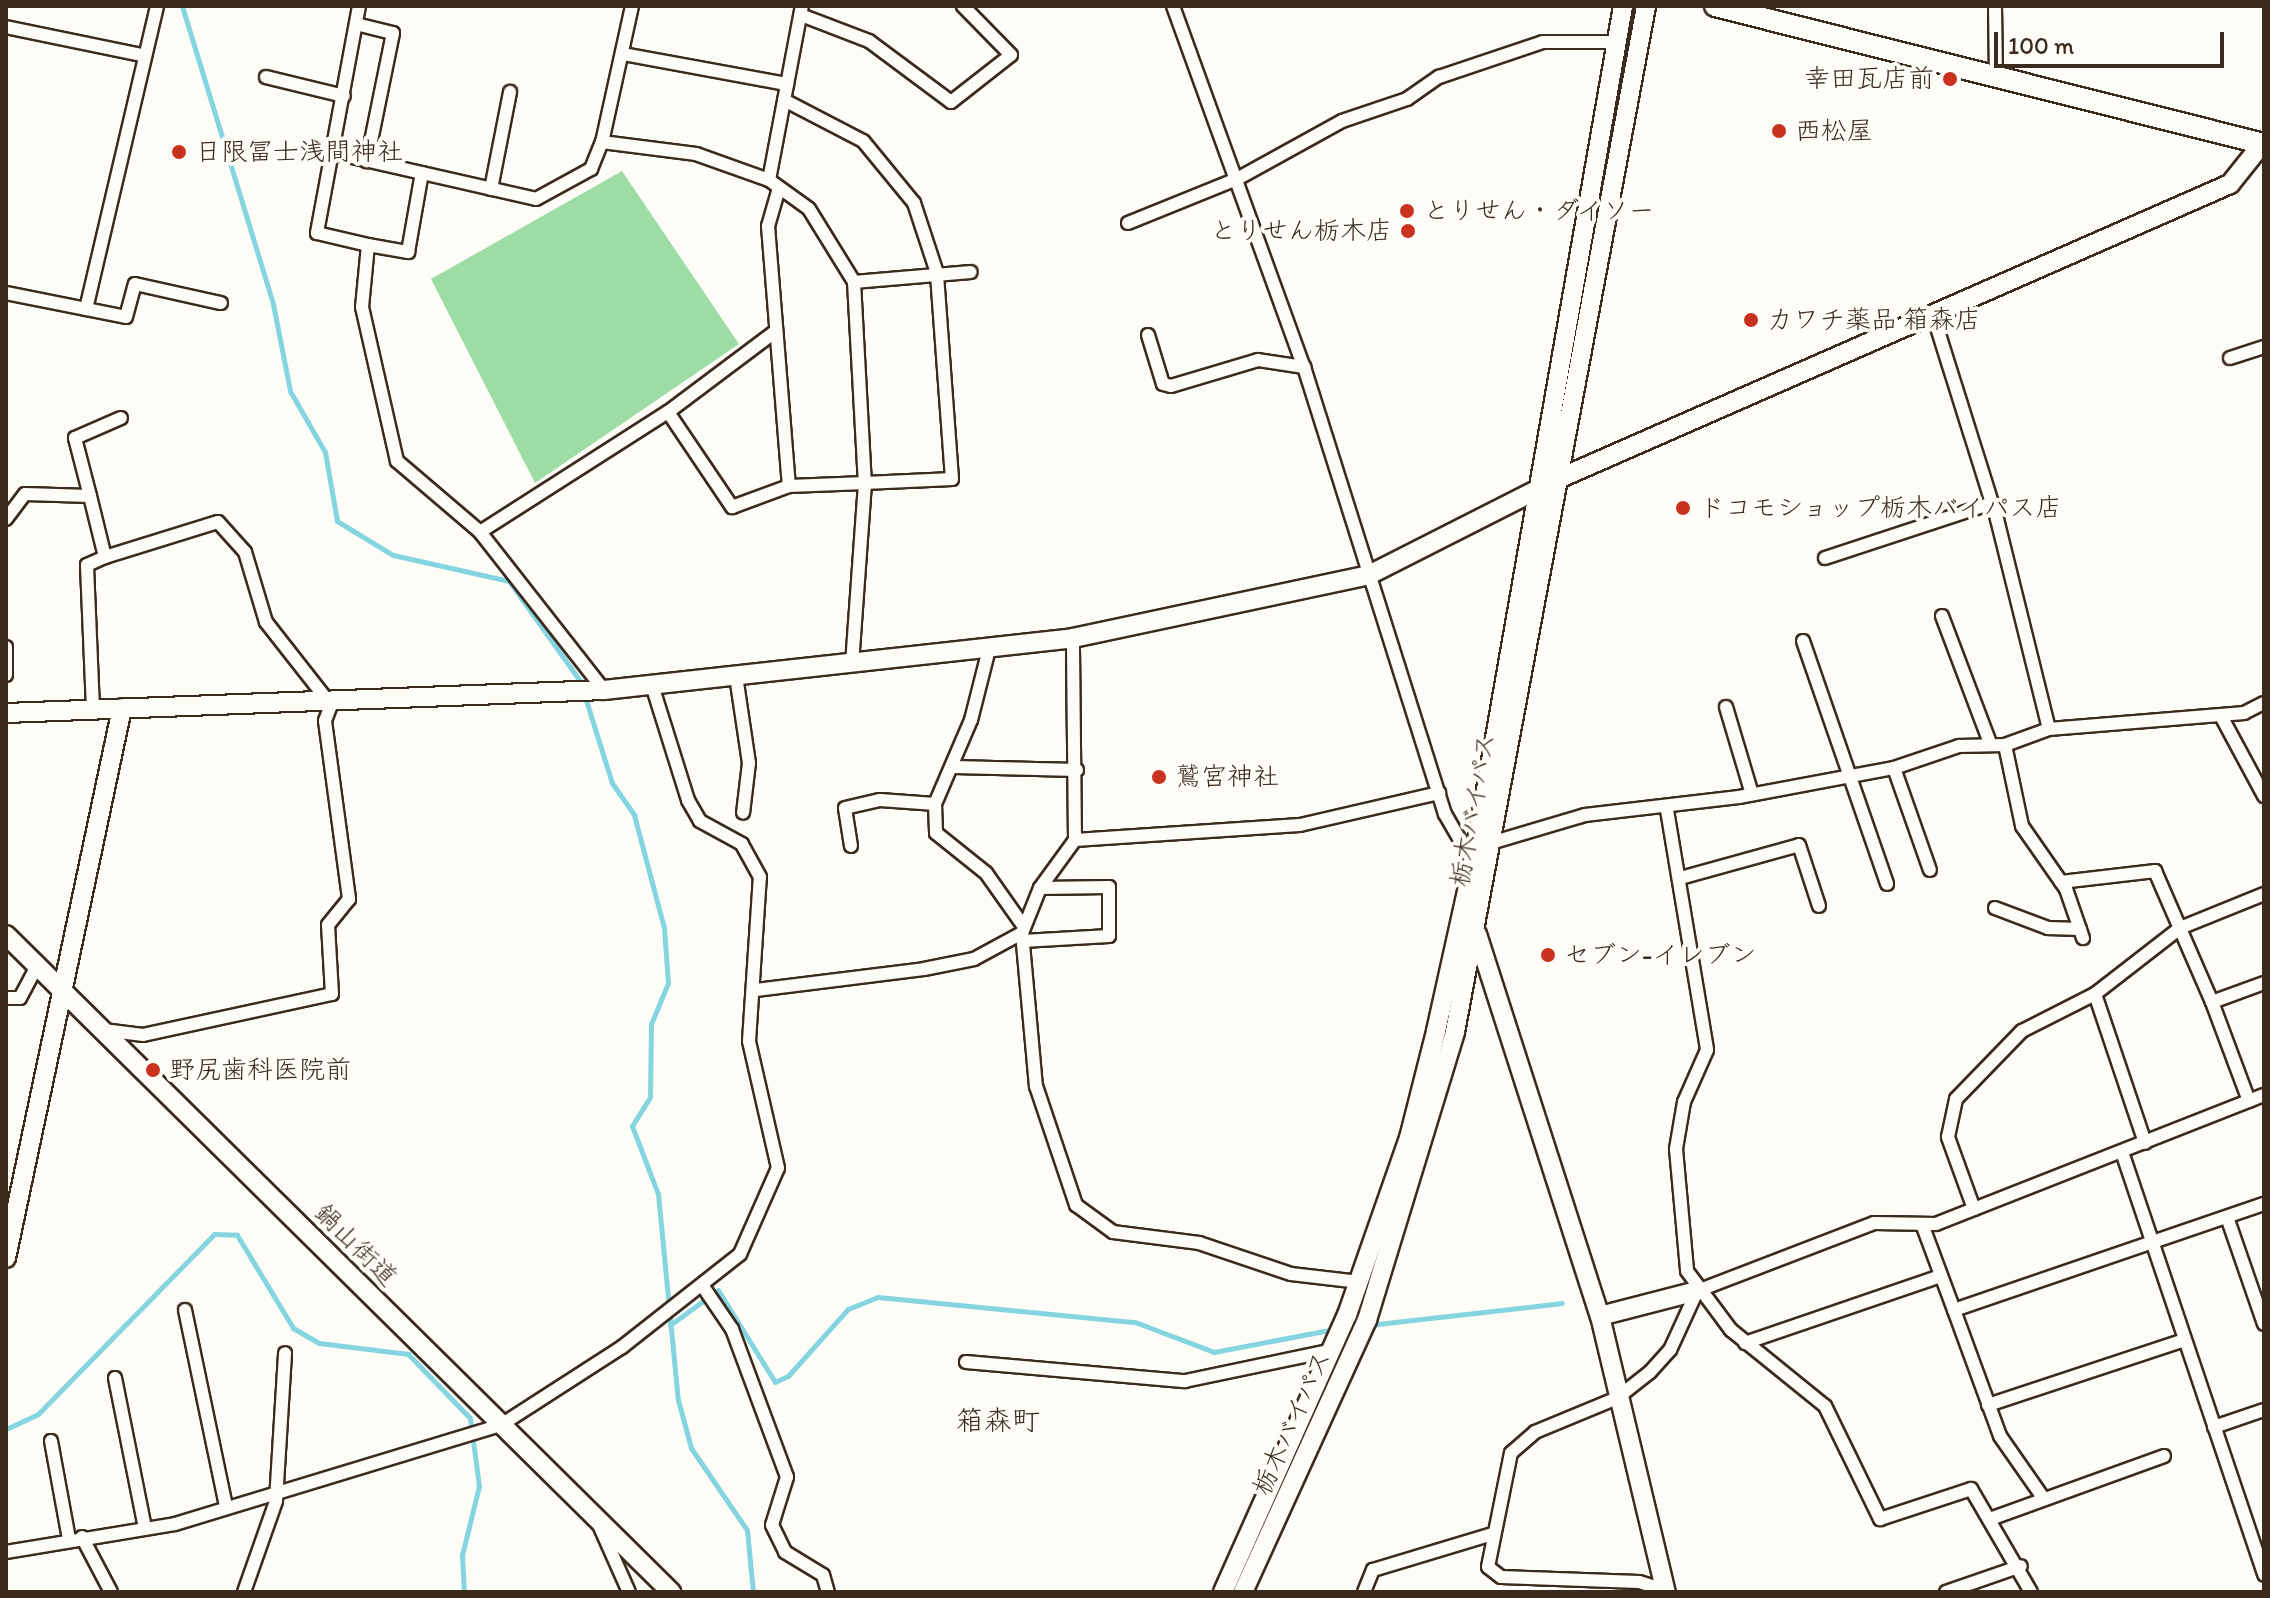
<!DOCTYPE html>
<html>
<head>
<meta charset="utf-8">
<style>
	body { margin:0 }
	#map { position:relative; width:2270px; height:1598px; overflow:hidden; background:#fdfcf7; font-family:Itim,"Klee One",sans-serif }
	div>[style] { position:absolute }
	[style*='--x'] { left:calc(var(--x)*1px); top:calc(var(--y)*1px); width:calc(var(--w)*1px); rotate:calc(var(--a)*1deg) }
	.green>* { inset:0; background:#9ddca5 }
	.stream>* { height:5px; margin:-2.5px; padding:0 2.5px; transform-origin:2.5px; border-radius:2.5px; background:#85d5e1 }
	.roads { filter:drop-shadow(2px 0 #3b2a1e) drop-shadow(-2px 0 #3b2a1e) drop-shadow(0 2px #3b2a1e) drop-shadow(0 -2px #3b2a1e) }
	.street>* { height:12px; margin:-6px; padding:0 6px; transform-origin:6px; border-radius:6px; background:#fdfcf7 }
	.secondary>* { height:18px; margin:-9px; padding:0 9px; transform-origin:9px; border-radius:9px; background:#fdfcf7 }
	.primary>* { height:20px; margin:-10px; padding:0 10px; transform-origin:10px; border-radius:10px; background:#fdfcf7 }
	.dots>* { width:22px; height:22px; translate:-50% -50%; box-sizing:border-box; border:4px solid #fdfcf7; border-radius:50% }
	span { translate:-50% -50%; white-space:nowrap; text-align:center; line-height:1.15; -webkit-text-stroke:8px #fdfcf7; paint-order:stroke }
	.poi-label { font-size:26px; color:#3b2a1e }
	.right { translate:-100% -50%; text-align:right }
	.left { translate:0 -50%; text-align:left }
	.street-label { font-size:26px; color:#3b2a1e }
	.neighbourhood-label { font-size:28px; color:#3b2a1e }
	.frame { position:absolute; inset:0; border:8px solid #3b2a1e; pointer-events:none }
	.scale { position:absolute; left:1994px; top:32px; width:230px; height:36px; box-sizing:border-box; border:4px solid #3b2a1e; border-top:0; padding-left:10px; font-size:24px; line-height:28px; white-space:nowrap; color:#3b2a1e; -webkit-text-stroke:6px #fdfcf7; paint-order:stroke }
</style>
</head>
<body>
<div id="map">
	<div class="green">
		<i style="clip-path:polygon(622px 171px,739px 344px,535px 483px,431px 279px)"></i>
	</div>
	<div class="stream">
		<i style="--x:182;--y:6;--w:312;--a:73"></i>
		<i style="--x:273;--y:304;--w:89;--a:78.9"></i>
		<i style="--x:290;--y:391;--w:70;--a:60.2"></i>
		<i style="--x:325;--y:452;--w:70;--a:80.1"></i>
		<i style="--x:337;--y:521;--w:66;--a:31.3"></i>
		<i style="--x:393;--y:555;--w:119;--a:12.6"></i>
		<i style="--x:509;--y:581;--w:123;--a:54.6"></i>
		<i style="--x:580;--y:681;--w:107;--a:72.6"></i>
		<i style="--x:612;--y:783;--w:39;--a:55"></i>
		<i style="--x:634;--y:815;--w:117;--a:75.1"></i>
		<i style="--x:664;--y:928;--w:55;--a:85.8"></i>
		<i style="--x:668;--y:983;--w:44;--a:112.5"></i>
		<i style="--x:651;--y:1024;--w:73;--a:90.8"></i>
		<i style="--x:650;--y:1097;--w:34;--a:122"></i>
		<i style="--x:632;--y:1126;--w:73;--a:69.1"></i>
		<i style="--x:658;--y:1194;--w:207;--a:84.5"></i>
		<i style="--x:678;--y:1400;--w:50;--a:74.8"></i>
		<i style="--x:691;--y:1448;--w:99;--a:55.7"></i>
		<i style="--x:747;--y:1530;--w:62;--a:84.5"></i>
		<i style="--x:670;--y:1325;--w:59;--a:-36.1"></i>
		<i style="--x:718;--y:1290;--w:108;--a:58.2"></i>
		<i style="--x:775;--y:1382;--w:14;--a:-25"></i>
		<i style="--x:788;--y:1376;--w:90;--a:-48.2"></i>
		<i style="--x:848;--y:1309;--w:32;--a:-22"></i>
		<i style="--x:878;--y:1297;--w:258;--a:5.6"></i>
		<i style="--x:1135;--y:1322;--w:85;--a:20.8"></i>
		<i style="--x:1214;--y:1352;--w:123;--a:-10.8"></i>
		<i style="--x:1369;--y:1325;--w:194;--a:-6.5"></i>
		<i style="--x:6;--y:1429;--w:35;--a:-25"></i>
		<i style="--x:38;--y:1414;--w:252;--a:-45.6"></i>
		<i style="--x:214;--y:1234;--w:23;--a:2"></i>
		<i style="--x:237;--y:1235;--w:109;--a:58.9"></i>
		<i style="--x:293;--y:1328;--w:30;--a:30"></i>
		<i style="--x:319;--y:1343;--w:90;--a:7"></i>
		<i style="--x:408;--y:1354;--w:89;--a:45.9"></i>
		<i style="--x:470;--y:1418;--w:69;--a:82.5"></i>
		<i style="--x:479;--y:1486;--w:71;--a:103.8"></i>
		<i style="--x:462;--y:1555;--w:37;--a:87"></i>
	</div>
	<div class="roads">
		<div class="street">
			<i style="--x:359;--y:6;--w:231;--a:100.5"></i>
			<i style="--x:317;--y:233;--w:52;--a:13.2"></i>
			<i style="--x:368;--y:245;--w:62;--a:95.5"></i>
			<i style="--x:362;--y:307;--w:158;--a:77.2"></i>
			<i style="--x:397;--y:461;--w:109;--a:40.5"></i>
			<i style="--x:480;--y:532;--w:201;--a:51.9"></i>
			<i style="--x:632;--y:6;--w:139;--a:102.4"></i>
			<i style="--x:602;--y:142;--w:95;--a:7.3"></i>
			<i style="--x:696;--y:154;--w:77;--a:19.6"></i>
			<i style="--x:769;--y:180;--w:49;--a:35.9"></i>
			<i style="--x:809;--y:209;--w:86;--a:58.3"></i>
			<i style="--x:854;--y:282;--w:201;--a:86.9"></i>
			<i style="--x:865;--y:483;--w:87;--a:-2.6"></i>
			<i style="--x:952;--y:479;--w:207;--a:-94.2"></i>
			<i style="--x:937;--y:273;--w:74;--a:-108.2"></i>
			<i style="--x:914;--y:203;--w:80;--a:-129.4"></i>
			<i style="--x:863;--y:141;--w:89;--a:-152.6"></i>
			<i style="--x:1173;--y:6;--w:384;--a:70.1"></i>
			<i style="--x:1304;--y:367;--w:469;--a:72.5"></i>
			<i style="--x:1445;--y:814;--w:60;--a:60"></i>
			<i style="--x:1995;--y:6;--w:71;--a:89.2"></i>
			<i style="--x:801;--y:15;--w:73;--a:20.9"></i>
			<i style="--x:869;--y:41;--w:102;--a:36.6"></i>
			<i style="--x:951;--y:102;--w:76;--a:-38.1"></i>
			<i style="--x:1011;--y:55;--w:69;--a:-134.4"></i>
			<i style="--x:356;--y:24;--w:38;--a:14"></i>
			<i style="--x:393;--y:33;--w:131;--a:101.5"></i>
			<i style="--x:6;--y:27;--w:138;--a:11.7"></i>
			<i style="--x:623;--y:54;--w:167;--a:10.4"></i>
			<i style="--x:266;--y:77;--w:80;--a:13.7"></i>
			<i style="--x:334;--y:153;--w:207;--a:12.8"></i>
			<i style="--x:536;--y:199;--w:63;--a:-28.6"></i>
			<i style="--x:591;--y:169;--w:29;--a:-68"></i>
			<i style="--x:769;--y:180;--w:177;--a:-79.3"></i>
			<i style="--x:779;--y:188;--w:40;--a:106"></i>
			<i style="--x:768;--y:226;--w:261;--a:85.4"></i>
			<i style="--x:491;--y:189;--w:99;--a:-78.9"></i>
			<i style="--x:1128;--y:223;--w:118;--a:-22"></i>
			<i style="--x:1237;--y:179;--w:120;--a:-28.9"></i>
			<i style="--x:1342;--y:121;--w:69;--a:-18.7"></i>
			<i style="--x:1407;--y:99;--w:39;--a:-35"></i>
			<i style="--x:1439;--y:77;--w:110;--a:-18.6"></i>
			<i style="--x:1543;--y:42;--w:74;--a:0"></i>
			<i style="--x:368;--y:245;--w:41;--a:9.9"></i>
			<i style="--x:408;--y:252;--w:80;--a:-80"></i>
			<i style="--x:854;--y:282;--w:117;--a:-4.9"></i>
			<i style="--x:6;--y:293;--w:122;--a:11.3"></i>
			<i style="--x:126;--y:317;--w:34;--a:-75"></i>
			<i style="--x:135;--y:284;--w:88;--a:12.5"></i>
			<i style="--x:86;--y:309;--w:311;--a:-76.8"></i>
			<i style="--x:1934;--y:318;--w:211;--a:72.6"></i>
			<i style="--x:1997;--y:519;--w:216;--a:76.1"></i>
			<i style="--x:1148;--y:335;--w:51;--a:73"></i>
			<i style="--x:1163;--y:384;--w:8;--a:14"></i>
			<i style="--x:1171;--y:386;--w:91;--a:-16.6"></i>
			<i style="--x:1258;--y:360;--w:47;--a:8.7"></i>
			<i style="--x:2230;--y:358;--w:36;--a:-18"></i>
			<i style="--x:668;--y:412;--w:115;--a:56"></i>
			<i style="--x:732;--y:507;--w:61;--a:-20.2"></i>
			<i style="--x:789;--y:486;--w:76;--a:-2.3"></i>
			<i style="--x:865;--y:483;--w:180;--a:94.1"></i>
			<i style="--x:90;--y:496;--w:60;--a:-104.5"></i>
			<i style="--x:75;--y:438;--w:50;--a:-23.5"></i>
			<i style="--x:6;--y:519;--w:31;--a:-53"></i>
			<i style="--x:25;--y:494;--w:65;--a:1.8"></i>
			<i style="--x:90;--y:496;--w:63;--a:76.2"></i>
			<i style="--x:105;--y:557;--w:118;--a:-17.2"></i>
			<i style="--x:218;--y:522;--w:40;--a:48"></i>
			<i style="--x:245;--y:552;--w:73;--a:73.3"></i>
			<i style="--x:266;--y:622;--w:105;--a:51.9"></i>
			<i style="--x:331;--y:705;--w:17;--a:111"></i>
			<i style="--x:325;--y:721;--w:180;--a:82.3"></i>
			<i style="--x:349;--y:899;--w:33;--a:129"></i>
			<i style="--x:328;--y:925;--w:69;--a:86.7"></i>
			<i style="--x:332;--y:994;--w:193;--a:167.8"></i>
			<i style="--x:143;--y:1035;--w:40;--a:-172.9"></i>
			<i style="--x:480;--y:532;--w:223;--a:-32.6"></i>
			<i style="--x:668;--y:412;--w:135;--a:-36.9"></i>
			<i style="--x:1825;--y:558;--w:176;--a:-18.2"></i>
			<i style="--x:1942;--y:616;--w:136;--a:69.3"></i>
			<i style="--x:1803;--y:641;--w:257;--a:70.9"></i>
			<i style="--x:6;--y:647;--w:28;--a:90"></i>
			<i style="--x:989;--y:649;--w:73;--a:104.2"></i>
			<i style="--x:971;--y:720;--w:91;--a:113.2"></i>
			<i style="--x:935;--y:804;--w:29;--a:88"></i>
			<i style="--x:936;--y:833;--w:64;--a:38.7"></i>
			<i style="--x:986;--y:873;--w:62;--a:54.8"></i>
			<i style="--x:736;--y:676;--w:88;--a:81.5"></i>
			<i style="--x:749;--y:763;--w:50;--a:96.8"></i>
			<i style="--x:1726;--y:707;--w:91;--a:73.4"></i>
			<i style="--x:93;--y:709;--w:144;--a:-92.4"></i>
			<i style="--x:87;--y:565;--w:20;--a:-24"></i>
			<i style="--x:2221;--y:716;--w:91;--a:61.7"></i>
			<i style="--x:2005;--y:745;--w:83;--a:78.1"></i>
			<i style="--x:2022;--y:826;--w:77;--a:55.1"></i>
			<i style="--x:2066;--y:889;--w:52;--a:70.9"></i>
			<i style="--x:954;--y:767;--w:123;--a:1.4"></i>
			<i style="--x:1894;--y:768;--w:108;--a:70.6"></i>
			<i style="--x:1667;--y:810;--w:243;--a:80.5"></i>
			<i style="--x:1707;--y:1050;--w:57;--a:113.9"></i>
			<i style="--x:1684;--y:1102;--w:48;--a:99.7"></i>
			<i style="--x:1676;--y:1149;--w:122;--a:84.8"></i>
			<i style="--x:1687;--y:1271;--w:74;--a:53.3"></i>
			<i style="--x:1731;--y:1330;--w:121;--a:39"></i>
			<i style="--x:1825;--y:1406;--w:126;--a:64"></i>
			<i style="--x:1880;--y:1519;--w:96;--a:-18.2"></i>
			<i style="--x:1971;--y:1489;--w:119;--a:59.8"></i>
			<i style="--x:1075;--y:840;--w:225;--a:-3.8"></i>
			<i style="--x:1300;--y:825;--w:143;--a:-13"></i>
			<i style="--x:1494;--y:842;--w:95;--a:-16.5"></i>
			<i style="--x:1585;--y:815;--w:155;--a:-6.7"></i>
			<i style="--x:1739;--y:797;--w:158;--a:-10.6"></i>
			<i style="--x:1894;--y:768;--w:69;--a:-18.7"></i>
			<i style="--x:1959;--y:746;--w:46;--a:-1.2"></i>
			<i style="--x:2005;--y:745;--w:47;--a:-20"></i>
			<i style="--x:2049;--y:729;--w:196;--a:-4.7"></i>
			<i style="--x:2244;--y:713;--w:22;--a:-27"></i>
			<i style="--x:851;--y:846;--w:38;--a:-99"></i>
			<i style="--x:845;--y:808;--w:36;--a:-13"></i>
			<i style="--x:880;--y:800;--w:55;--a:4.2"></i>
			<i style="--x:1684;--y:877;--w:119;--a:-15.5"></i>
			<i style="--x:1799;--y:845;--w:64;--a:71.8"></i>
			<i style="--x:2061;--y:882;--w:95;--a:-6.7"></i>
			<i style="--x:2155;--y:871;--w:143;--a:66.5"></i>
			<i style="--x:1995;--y:908;--w:57;--a:20.7"></i>
			<i style="--x:2048;--y:928;--w:32;--a:2"></i>
			<i style="--x:1022;--y:933;--w:154;--a:84.8"></i>
			<i style="--x:1036;--y:1086;--w:126;--a:71.4"></i>
			<i style="--x:1076;--y:1205;--w:46;--a:36.1"></i>
			<i style="--x:1113;--y:1232;--w:87;--a:7.3"></i>
			<i style="--x:1199;--y:1243;--w:97;--a:18.6"></i>
			<i style="--x:1291;--y:1274;--w:69;--a:6.6"></i>
			<i style="--x:1023;--y:941;--w:86;--a:-3.3"></i>
			<i style="--x:1109;--y:936;--w:49;--a:-90"></i>
			<i style="--x:1109;--y:887;--w:69;--a:179.2"></i>
			<i style="--x:756;--y:990;--w:169;--a:-7.1"></i>
			<i style="--x:924;--y:969;--w:51;--a:-11.3"></i>
			<i style="--x:974;--y:959;--w:55;--a:-28.4"></i>
			<i style="--x:1022;--y:933;--w:48;--a:-68.2"></i>
			<i style="--x:1040;--y:888;--w:59;--a:-53.9"></i>
			<i style="--x:1075;--y:840;--w:202;--a:-90.6"></i>
			<i style="--x:2095;--y:994;--w:157;--a:71.4"></i>
			<i style="--x:6;--y:998;--w:14;--a:0"></i>
			<i style="--x:20;--y:998;--w:36;--a:-62"></i>
			<i style="--x:2249;--y:1101;--w:106;--a:-110.5"></i>
			<i style="--x:2212;--y:1002;--w:55;--a:-20.1"></i>
			<i style="--x:2122;--y:1152;--w:446;--a:71.4"></i>
			<i style="--x:1974;--y:1209;--w:77;--a:-109.9"></i>
			<i style="--x:1948;--y:1137;--w:39;--a:-78"></i>
			<i style="--x:1956;--y:1099;--w:95;--a:-45.9"></i>
			<i style="--x:2022;--y:1031;--w:82;--a:-26.9"></i>
			<i style="--x:2095;--y:994;--w:108;--a:-37.8"></i>
			<i style="--x:2180;--y:928;--w:91;--a:-22"></i>
			<i style="--x:2227;--y:1217;--w:113;--a:70.9"></i>
			<i style="--x:1922;--y:1224;--w:92;--a:69.6"></i>
			<i style="--x:1954;--y:1310;--w:328;--a:-18.9"></i>
			<i style="--x:704;--y:1288;--w:50;--a:55.7"></i>
			<i style="--x:732;--y:1329;--w:158;--a:69.6"></i>
			<i style="--x:787;--y:1477;--w:50;--a:107.4"></i>
			<i style="--x:772;--y:1525;--w:30;--a:64"></i>
			<i style="--x:785;--y:1552;--w:44;--a:31.2"></i>
			<i style="--x:823;--y:1575;--w:18;--a:74"></i>
			<i style="--x:185;--y:1310;--w:200;--a:78.2"></i>
			<i style="--x:1954;--y:1310;--w:134;--a:69.9"></i>
			<i style="--x:2000;--y:1436;--w:77;--a:55.1"></i>
			<i style="--x:1745;--y:1343;--w:207;--a:-18.9"></i>
			<i style="--x:966;--y:1362;--w:220;--a:5"></i>
			<i style="--x:1185;--y:1381;--w:152;--a:-11.8"></i>
			<i style="--x:115;--y:1378;--w:153;--a:78.7"></i>
			<i style="--x:1988;--y:1405;--w:207;--a:-18.3"></i>
			<i style="--x:2214;--y:1427;--w:53;--a:-18.8"></i>
			<i style="--x:51;--y:1441;--w:100;--a:79.6"></i>
			<i style="--x:1990;--y:1519;--w:185;--a:-19.9"></i>
			<i style="--x:600;--y:1527;--w:71;--a:66"></i>
			<i style="--x:82;--y:1537;--w:62;--a:62.2"></i>
			<i style="--x:6;--y:1552;--w:171;--a:-9.4"></i>
			<i style="--x:175;--y:1524;--w:341;--a:-16.9"></i>
			<i style="--x:501;--y:1425;--w:144;--a:-32.8"></i>
			<i style="--x:622;--y:1347;--w:150;--a:-38.2"></i>
			<i style="--x:740;--y:1254;--w:94;--a:-66.2"></i>
			<i style="--x:778;--y:1168;--w:130;--a:-102.9"></i>
			<i style="--x:749;--y:1041;--w:164;--a:-86.2"></i>
			<i style="--x:760;--y:877;--w:38;--a:-119"></i>
			<i style="--x:742;--y:844;--w:48;--a:-151.3"></i>
			<i style="--x:700;--y:821;--w:24;--a:-120"></i>
			<i style="--x:688;--y:800;--w:121;--a:-107.4"></i>
			<i style="--x:1665;--y:1590;--w:27;--a:-163"></i>
			<i style="--x:1639;--y:1582;--w:138;--a:-177.9"></i>
			<i style="--x:1501;--y:1577;--w:16;--a:-142"></i>
			<i style="--x:1488;--y:1567;--w:116;--a:-78.6"></i>
			<i style="--x:1511;--y:1453;--w:32;--a:-41"></i>
			<i style="--x:1535;--y:1432;--w:89;--a:-22.5"></i>
			<i style="--x:1617;--y:1398;--w:42;--a:-38.2"></i>
			<i style="--x:1650;--y:1372;--w:30;--a:-48"></i>
			<i style="--x:1670;--y:1350;--w:65;--a:-65.4"></i>
			<i style="--x:1697;--y:1291;--w:190;--a:-21"></i>
			<i style="--x:1874;--y:1223;--w:62;--a:0.9"></i>
			<i style="--x:1936;--y:1224;--w:352;--a:-21.5"></i>
			<i style="--x:244;--y:1592;--w:96;--a:-70.6"></i>
			<i style="--x:276;--y:1501;--w:148;--a:-86.5"></i>
			<i style="--x:1364;--y:1592;--w:24;--a:-68"></i>
			<i style="--x:1373;--y:1570;--w:124;--a:-16.8"></i>
			<i style="--x:1946;--y:1592;--w:79;--a:-19.1"></i>
		</div>
		<div class="secondary">
			<i style="--x:6;--y:713;--w:598;--a:-2.2"></i>
			<i style="--x:604;--y:690;--w:472;--a:-6.3"></i>
			<i style="--x:1073;--y:638;--w:303;--a:-12"></i>
			<i style="--x:1369;--y:575;--w:212;--a:-26.9"></i>
			<i style="--x:1558;--y:479;--w:734;--a:-23.7"></i>
			<i style="--x:2230;--y:184;--w:51;--a:-51.3"></i>
			<i style="--x:1477;--y:934;--w:401;--a:72.2"></i>
			<i style="--x:1600;--y:1316;--w:284;--a:76.6"></i>
			<i style="--x:6;--y:935;--w:935;--a:44.65"></i>
			<i style="--x:6;--y:1258;--w:562;--a:-78.09"></i>
			<i style="--x:1600;--y:1316;--w:100;--a:-14.5"></i>
			<i style="--x:1223;--y:1592;--w:303;--a:-65.9"></i>
			<i style="--x:1347;--y:1315;--w:188;--a:-70.7"></i>
			<i style="--x:1409;--y:1138;--w:110;--a:-75.8"></i>
			<i style="--x:1436;--y:1031;--w:171;--a:-77.5"></i>
			<i style="--x:1473;--y:864;--w:871;--a:-80.08"></i>
			<i style="--x:1243;--y:1592;--w:299;--a:-65.5"></i>
			<i style="--x:1367;--y:1320;--w:301;--a:-73"></i>
			<i style="--x:1455;--y:1032;--w:1044;--a:-79.45"></i>
		</div>
		<div class="primary">
			<i style="--x:1715;--y:6;--w:566;--a:14.11"></i>
		</div>
	</div>
	<div class="dots">
		<i style="left:1950px;top:79px;background:#c8321e"></i>
		<i style="left:1779px;top:131px;background:#c8321e"></i>
		<i style="left:179px;top:152px;background:#c8321e"></i>
		<i style="left:1407px;top:211px;background:#c8321e"></i>
		<i style="left:1408px;top:231px;background:#c8321e"></i>
		<i style="left:1751px;top:320px;background:#c8321e"></i>
		<i style="left:1683px;top:508px;background:#c8321e"></i>
		<i style="left:1159px;top:777px;background:#c8321e"></i>
		<i style="left:1548px;top:955px;background:#c8321e"></i>
		<i style="left:153px;top:1070px;background:#c8321e"></i>
	</div>
	<div class="poi-label">
		<span class="right" style="left:1934px;top:79px">幸田瓦店前</span>
		<span class="left" style="left:1795px;top:131px">西松屋</span>
		<span class="left" style="left:195px;top:152px">日限冨士浅間神社</span>
		<span class="left" style="left:1423px;top:211px">とりせん・ダイソー</span>
		<span class="right" style="left:1392px;top:231px">とりせん栃木店</span>
		<span class="left" style="left:1767px;top:320px">カワチ薬品 箱森店</span>
		<span class="left" style="left:1699px;top:508px">ドコモショップ栃木バイパス店</span>
		<span class="left" style="left:1175px;top:777px">鷲宮神社</span>
		<span class="left" style="left:1564px;top:955px">セブン-イレブン</span>
		<span class="left" style="left:169px;top:1070px">野尻歯科医院前</span>
	</div>
	<div class="street-label">
		<span style="left:1473px;top:810px;rotate:-80deg">栃木バイパス</span>
		<span style="left:356px;top:1245px;rotate:45deg">鍋山街道</span>
		<span style="left:1292px;top:1423px;rotate:-66deg">栃木バイパス</span>
	</div>
	<div class="neighbourhood-label">
		<span style="left:998px;top:1420px">箱森町</span>
	</div>
	<div class="frame"></div>
	<div class="scale">100 m</div>
</div>
</body>
</html>
